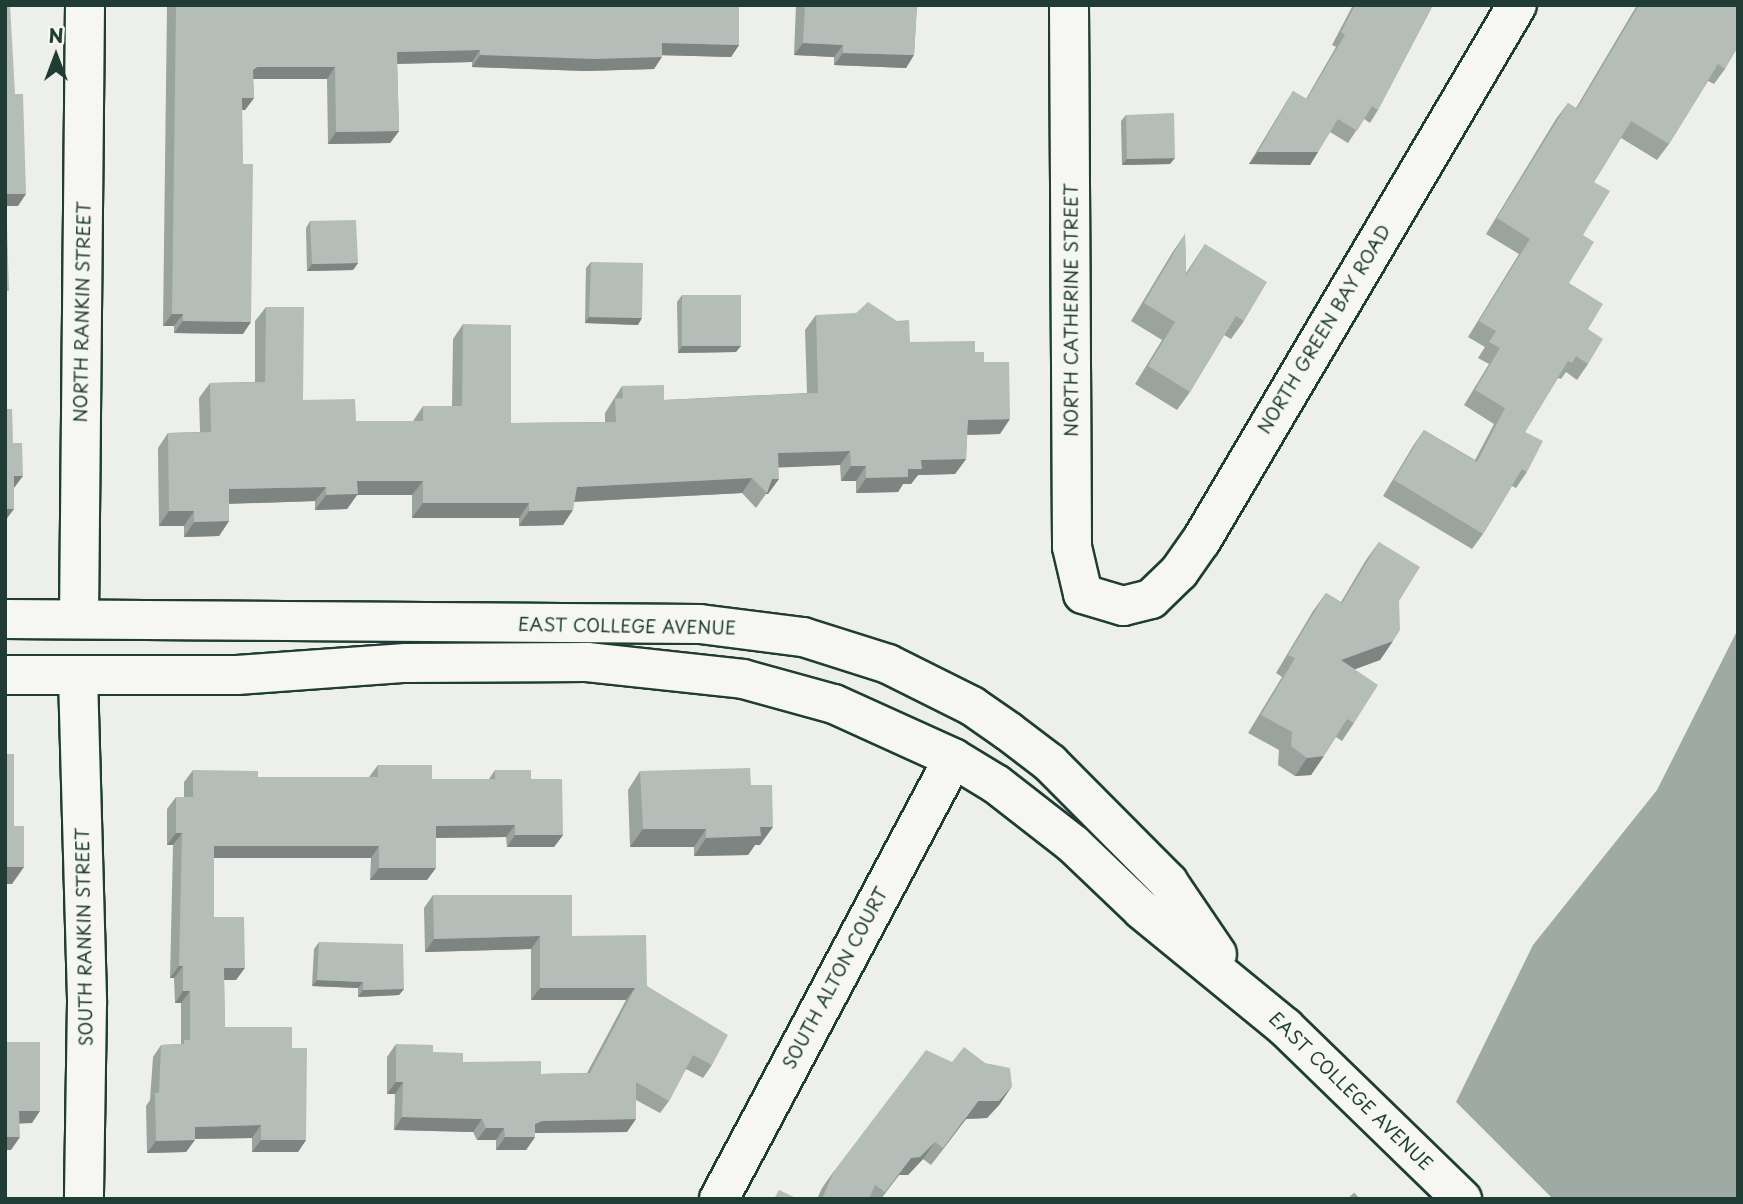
<!DOCTYPE html>
<html>
<head>
<meta charset="utf-8">
<style>
	body { margin:0 }
	#map { position:relative; width:1743px; height:1204px; overflow:hidden; background:#edefea; font-family:"Playpen Sans",sans-serif }
	div>[style] { position:absolute }
	[style*='--x'] { left:calc(var(--x)*1px); top:calc(var(--y)*1px); width:calc(var(--w)*1px); rotate:calc(var(--a)*1deg) }
	.water>* { inset:0; background:#9faaa4 }
	.pier>* { inset:0; background:#edefea }
	.roads { filter:drop-shadow(2px 0 #1f3d34) drop-shadow(-2px 0 #1f3d34) drop-shadow(0 2px #1f3d34) drop-shadow(0 -2px #1f3d34) }
	.street>* { height:38px; margin:-19px; padding:0 19px; transform-origin:19px; border-radius:19px; background:#f6f6f2 }
	.primary>* { height:38px; margin:-19px; padding:0 19px; transform-origin:19px; border-radius:19px; background:#f6f6f2 }
	.wall>* { inset:0; background:#9ba39e }
	.shaded-wall>* { inset:0; background:#7e8481 }
	.building>* { inset:0; background:#b4bdb8 }
	span { translate:-50% -50%; white-space:nowrap; text-align:center; line-height:1.15; -webkit-text-stroke:5px #f6f6f2; paint-order:stroke }
	.street-label { font-size:18px; color:#1f3d34 }
	.frame { position:absolute; inset:0; border:7px solid #1f3d34; pointer-events:none }
	.north { position:absolute; left:21px; top:21px; width:70px; height:70px; -webkit-text-stroke:5px #f6f6f2; paint-order:stroke; rotate:0deg; font-size:19px; font-weight:700; line-height:28px; text-align:center; color:#1f3d34 }
	.north::after { content:''; display:block; margin:auto; width:24px; height:32px; background:#1f3d34; clip-path:polygon(50% 0,100% 100%,50% 72%,0 100%) }
</style>
</head>
<body>
<div id="map">
	<div class="water">
		<i style="clip-path:polygon(1738px 629px,1738px 1199px,1347px 1199px,1456px 1102px,1533px 945px,1657px 790px)"></i>
	</div>
	<div class="pier">
		<i style="clip-path:polygon(1453px 1099px,1553px 1199px,1360px 1199px,1352px 1190px)"></i>
	</div>
	<div class="roads">
		<div class="street">
			<i style="--x:1069;--y:5;--w:542;--a:89.68"></i>
			<i style="--x:1072;--y:547;--w:48;--a:76.8"></i>
			<i style="--x:1083;--y:594;--w:42;--a:16.7"></i>
			<i style="--x:1123;--y:606;--w:29;--a:-14"></i>
			<i style="--x:1151;--y:599;--w:39;--a:-44"></i>
			<i style="--x:1179;--y:572;--w:38;--a:-55"></i>
			<i style="--x:1201;--y:541;--w:622;--a:-59.48"></i>
			<i style="--x:79;--y:619;--w:614;--a:-89.44"></i>
			<i style="--x:78;--y:676;--w:327;--a:88.4"></i>
			<i style="--x:87;--y:1003;--w:196;--a:90.9"></i>
			<i style="--x:719;--y:1199;--w:499;--a:-62"></i>
		</div>
		<div class="primary">
			<i style="--x:5;--y:619;--w:695;--a:0.41"></i>
			<i style="--x:700;--y:624;--w:104;--a:7.2"></i>
			<i style="--x:803;--y:637;--w:89;--a:17.6"></i>
			<i style="--x:888;--y:664;--w:94;--a:26.6"></i>
			<i style="--x:972;--y:706;--w:44;--a:34.8"></i>
			<i style="--x:1008;--y:731;--w:53;--a:37.3"></i>
			<i style="--x:1050;--y:763;--w:168;--a:45.2"></i>
			<i style="--x:1168;--y:882;--w:87;--a:55.8"></i>
			<i style="--x:5;--y:675;--w:232;--a:0"></i>
			<i style="--x:237;--y:675;--w:169;--a:-4.1"></i>
			<i style="--x:406;--y:663;--w:181;--a:-0.3"></i>
			<i style="--x:587;--y:662;--w:157;--a:6.2"></i>
			<i style="--x:743;--y:679;--w:94;--a:15.4"></i>
			<i style="--x:834;--y:704;--w:131;--a:24.4"></i>
			<i style="--x:953;--y:758;--w:50;--a:31.2"></i>
			<i style="--x:996;--y:784;--w:98;--a:37.9"></i>
			<i style="--x:1073;--y:844;--w:95;--a:43.7"></i>
			<i style="--x:1142;--y:910;--w:185;--a:39.3"></i>
			<i style="--x:1285;--y:1027;--w:247;--a:44.2"></i>
		</div>
	</div>
	<div class="wall">
		<i style="clip-path:polygon(167px 5px,739px 5px,739px 45px,731px 57px,662px 55px,654px 69px,586px 71px,472px 67px,472px 62px,397px 64px,399px 131px,390px 143px,328px 144px,327px 79px,253px 79px,254px 98px,245px 110px,242px 110px,243px 334px,174px 333px,174px 326px,163px 326px)"></i>
		<i style="clip-path:polygon(796px 5px,917px 5px,914px 55px,906px 68px,834px 65px,834px 57px,794px 55px)"></i>
		<i style="clip-path:polygon(1353px 5px,1433px 5px,1378px 110px,1370px 123px,1364px 119px,1348px 143px,1330px 132px,1310px 165px,1249px 164px,1285px 104px,1293px 91px,1306px 99px,1336px 47px,1332px 45px)"></i>
		<i style="clip-path:polygon(1637px 5px,1738px 5px,1725px 69px,1714px 84px,1708px 81px,1669px 144px,1657px 160px,1621px 138px,1594px 182px,1583px 235px,1569px 283px,1588px 329px,1588px 364px,1577px 380px,1566px 372px,1561px 379px,1558px 378px,1525px 432px,1527px 472px,1516px 488px,1512px 486px,1483px 534px,1472px 549px,1383px 496px,1413px 446px,1424px 430px,1475px 460px,1494px 424px,1464px 405px,1489px 364px,1478px 358px,1485px 347px,1468px 337px,1519px 254px,1486px 234px,1556px 119px,1568px 103px,1576px 108px)"></i>
		<i style="clip-path:polygon(1126px 115px,1170px 164px,1122px 165px,1121px 121px)"></i>
		<i style="clip-path:polygon(310px 221px,358px 263px,353px 270px,307px 271px,306px 228px)"></i>
		<i style="clip-path:polygon(1185px 234px,1186px 273px,1205px 244px,1244px 321px,1231px 339px,1224px 335px,1190px 392px,1177px 410px,1135px 384px,1162px 340px,1131px 321px,1172px 253px)"></i>
		<i style="clip-path:polygon(591px 262px,638px 325px,585px 323px,586px 268px)"></i>
		<i style="clip-path:polygon(682px 295px,736px 352px,678px 353px,677px 302px)"></i>
		<i style="clip-path:polygon(266px 307px,303px 400px,356px 421px,413px 421px,423px 406px,452px 406px,453px 339px,463px 324px,511px 423px,605px 422px,605px 413px,622px 386px,664px 400px,807px 393px,805px 330px,816px 315px,910px 342px,975px 352px,984px 362px,1000px 434px,967px 435px,966px 459px,955px 474px,918px 475px,911px 484px,903px 484px,898px 492px,856px 493px,856px 481px,841px 481px,840px 465px,778px 467px,768px 494px,766px 494px,756px 508px,742px 493px,574px 502px,563px 525px,519px 526px,519px 518px,412px 518px,412px 495px,357px 495px,347px 509px,315px 510px,315px 501px,229px 504px,229px 521px,219px 536px,184px 537px,184px 526px,159px 526px,158px 448px,168px 433px,200px 432px,199px 398px,210px 383px,255px 382px,255px 321px)"></i>
		<i style="clip-path:polygon(1379px 542px,1399px 601px,1393px 641px,1380px 660px,1354px 669px,1354px 723px,1342px 741px,1336px 737px,1311px 775px,1295px 776px,1278px 765px,1279px 750px,1248px 733px,1282px 677px,1276px 673px,1313px 611px,1326px 593px,1341px 602px,1366px 560px)"></i>
		<i style="clip-path:polygon(378px 765px,432px 779px,489px 779px,495px 770px,531px 779px,563px 835px,554px 847px,507px 847px,506px 837px,436px 838px,427px 880px,370px 880px,371px 858px,214px 858px,214px 917px,236px 980px,224px 980px,225px 1027px,292px 1048px,306px 1140px,298px 1152px,252px 1152px,252px 1138px,195px 1139px,186px 1152px,147px 1153px,146px 1106px,150px 1100px,153px 1057px,161px 1045px,181px 1044px,181px 1003px,175px 1003px,174px 978px,170px 978px,173px 845px,167px 845px,167px 809px,176px 797px,184px 797px,184px 782px,193px 770px,258px 777px,369px 777px)"></i>
		<i style="clip-path:polygon(640px 771px,751px 785px,760px 845px,755px 845px,748px 855px,694px 856px,694px 847px,630px 847px,628px 790px)"></i>
		<i style="clip-path:polygon(433px 895px,572px 936px,647px 986px,712px 1065px,703px 1078px,686px 1069px,669px 1101px,660px 1113px,636px 1100px,627px 1132px,535px 1133px,535px 1137px,526px 1150px,496px 1150px,496px 1140px,477px 1140px,473px 1132px,394px 1130px,395px 1094px,387px 1094px,387px 1057px,396px 1044px,433px 1052px,463px 1062px,541px 1074px,587px 1073px,626px 1000px,531px 1000px,531px 949px,425px 952px,424px 908px)"></i>
		<i style="clip-path:polygon(319px 942px,404px 989px,399px 995px,358px 997px,358px 988px,312px 986px,314px 949px)"></i>
		<i style="clip-path:polygon(1000px 1104px,987px 1118px,966px 1119px,931px 1165px,923px 1159px,908px 1175px,899px 1175px,881px 1199px,817px 1199px,822px 1188px,834px 1171px)"></i>
	</div>
	<div class="shaded-wall">
		<i style="clip-path:polygon(662px 43px,739px 45px,731px 57px,654px 55px)"></i>
		<i style="clip-path:polygon(803px 43px,843px 45px,834px 57px,794px 55px)"></i>
		<i style="clip-path:polygon(480px 50px,472px 62px,388px 64px,397px 52px)"></i>
		<i style="clip-path:polygon(843px 53px,914px 55px,906px 68px,834px 65px)"></i>
		<i style="clip-path:polygon(480px 55px,662px 57px,654px 69px,586px 71px,472px 67px)"></i>
		<i style="clip-path:polygon(257px 67px,335px 67px,327px 79px,249px 79px,253px 70px)"></i>
		<i style="clip-path:polygon(242px 98px,254px 98px,245px 110px,234px 110px)"></i>
		<i style="clip-path:polygon(399px 131px,390px 143px,328px 144px,336px 132px)"></i>
		<i style="clip-path:polygon(1258px 152px,1318px 152px,1310px 165px,1249px 164px)"></i>
		<i style="clip-path:polygon(1175px 158px,1170px 164px,1122px 165px,1127px 159px)"></i>
		<i style="clip-path:polygon(6px 194px,26px 194px,18px 206px,5px 206px)"></i>
		<i style="clip-path:polygon(358px 263px,353px 270px,307px 271px,312px 264px)"></i>
		<i style="clip-path:polygon(172px 314px,183px 314px,174px 326px,163px 326px)"></i>
		<i style="clip-path:polygon(589px 317px,642px 318px,638px 325px,585px 323px)"></i>
		<i style="clip-path:polygon(183px 321px,251px 322px,243px 334px,174px 333px)"></i>
		<i style="clip-path:polygon(682px 346px,741px 346px,736px 352px,678px 353px)"></i>
		<i style="clip-path:polygon(1010px 419px,1000px 434px,958px 435px,968px 420px)"></i>
		<i style="clip-path:polygon(850px 451px,840px 465px,768px 468px,778px 453px)"></i>
		<i style="clip-path:polygon(966px 459px,955px 474px,918px 475px,911px 484px,903px 484px,898px 492px,856px 493px,866px 478px,921px 460px)"></i>
		<i style="clip-path:polygon(851px 466px,866px 466px,856px 481px,841px 481px)"></i>
		<i style="clip-path:polygon(14px 476px,23px 476px,14px 488px)"></i>
		<i style="clip-path:polygon(752px 478px,742px 493px,567px 502px,577px 487px)"></i>
		<i style="clip-path:polygon(772px 479px,779px 479px,768px 494px,766px 494px)"></i>
		<i style="clip-path:polygon(357px 481px,423px 481px,412px 495px,357px 495px,347px 509px,315px 510px,326px 495px)"></i>
		<i style="clip-path:polygon(326px 487px,315px 501px,218px 504px,229px 489px)"></i>
		<i style="clip-path:polygon(423px 503px,529px 503px,519px 518px,412px 518px)"></i>
		<i style="clip-path:polygon(5px 509px,14px 509px,5px 521px)"></i>
		<i style="clip-path:polygon(573px 510px,563px 525px,519px 526px,529px 511px)"></i>
		<i style="clip-path:polygon(169px 511px,194px 511px,184px 526px,159px 526px)"></i>
		<i style="clip-path:polygon(229px 521px,219px 536px,184px 537px,194px 522px)"></i>
		<i style="clip-path:polygon(1393px 641px,1380px 660px,1329px 679px,1341px 660px)"></i>
		<i style="clip-path:polygon(1324px 756px,1311px 775px,1295px 776px,1307px 758px)"></i>
		<i style="clip-path:polygon(515px 825px,506px 837px,428px 838px,436px 826px)"></i>
		<i style="clip-path:polygon(760px 827px,773px 827px,760px 845px,755px 845px,748px 855px,694px 856px,706px 838px)"></i>
		<i style="clip-path:polygon(643px 829px,706px 829px,694px 847px,630px 847px)"></i>
		<i style="clip-path:polygon(176px 833px,182px 833px,173px 845px,167px 845px)"></i>
		<i style="clip-path:polygon(515px 835px,563px 835px,554px 847px,507px 847px)"></i>
		<i style="clip-path:polygon(214px 846px,379px 846px,371px 858px,206px 858px)"></i>
		<i style="clip-path:polygon(5px 867px,24px 867px,12px 884px,5px 884px)"></i>
		<i style="clip-path:polygon(379px 868px,436px 868px,427px 880px,370px 880px)"></i>
		<i style="clip-path:polygon(540px 936px,531px 949px,425px 952px,434px 939px)"></i>
		<i style="clip-path:polygon(179px 966px,183px 966px,174px 978px,170px 978px)"></i>
		<i style="clip-path:polygon(224px 968px,245px 968px,236px 980px,215px 980px)"></i>
		<i style="clip-path:polygon(317px 980px,363px 982px,358px 988px,312px 986px)"></i>
		<i style="clip-path:polygon(540px 988px,635px 988px,626px 1000px,531px 1000px)"></i>
		<i style="clip-path:polygon(404px 989px,399px 995px,358px 997px,363px 990px)"></i>
		<i style="clip-path:polygon(183px 991px,190px 991px,181px 1003px,175px 1003px)"></i>
		<i style="clip-path:polygon(396px 1082px,403px 1082px,395px 1094px,387px 1094px)"></i>
		<i style="clip-path:polygon(1012px 1086px,1000px 1104px,987px 1118px,966px 1119px,931px 1165px,978px 1101px)"></i>
		<i style="clip-path:polygon(19px 1111px,40px 1111px,32px 1123px,10px 1124px)"></i>
		<i style="clip-path:polygon(402px 1117px,482px 1119px,473px 1132px,394px 1130px)"></i>
		<i style="clip-path:polygon(636px 1119px,627px 1132px,533px 1133px,535px 1124px,542px 1121px)"></i>
		<i style="clip-path:polygon(261px 1125px,252px 1138px,186px 1139px,195px 1127px)"></i>
		<i style="clip-path:polygon(486px 1128px,504px 1128px,496px 1140px,477px 1140px)"></i>
		<i style="clip-path:polygon(5px 1137px,20px 1137px,11px 1150px,5px 1150px)"></i>
		<i style="clip-path:polygon(505px 1137px,535px 1137px,526px 1150px,496px 1150px)"></i>
		<i style="clip-path:polygon(195px 1140px,186px 1152px,147px 1153px,156px 1141px)"></i>
		<i style="clip-path:polygon(261px 1140px,306px 1140px,298px 1152px,252px 1152px)"></i>
		<i style="clip-path:polygon(935px 1142px,923px 1159px,908px 1175px,899px 1175px,880px 1199px,911px 1158px)"></i>
	</div>
	<div class="building">
		<i style="clip-path:polygon(5px 5px,10px 5px,15px 94px,23px 94px,26px 194px,6px 194px,9px 291px,5px 291px)"></i>
		<i style="clip-path:polygon(176px 5px,739px 5px,739px 45px,662px 43px,662px 57px,595px 59px,480px 55px,480px 50px,397px 52px,399px 131px,336px 132px,335px 67px,257px 67px,253px 70px,254px 98px,242px 98px,243px 164px,253px 164px,251px 322px,183px 321px,183px 314px,172px 314px)"></i>
		<i style="clip-path:polygon(805px 5px,917px 5px,914px 55px,843px 53px,843px 45px,803px 43px)"></i>
		<i style="clip-path:polygon(1355px 5px,1433px 5px,1378px 110px,1372px 106px,1357px 131px,1338px 119px,1318px 152px,1258px 152px,1293px 91px,1307px 99px,1345px 35px,1341px 32px)"></i>
		<i style="clip-path:polygon(1639px 5px,1738px 5px,1738px 47px,1725px 69px,1718px 64px,1669px 144px,1631px 121px,1594px 182px,1610px 191px,1583px 235px,1594px 242px,1569px 283px,1603px 304px,1588px 329px,1603px 339px,1588px 364px,1576px 356px,1572px 363px,1568px 361px,1525px 432px,1543px 441px,1527px 472px,1522px 469px,1483px 534px,1394px 480px,1424px 430px,1477px 462px,1505px 408px,1475px 390px,1500px 348px,1489px 342px,1496px 331px,1479px 321px,1530px 239px,1497px 218px,1568px 103px,1577px 109px)"></i>
		<i style="clip-path:polygon(1174px 113px,1175px 158px,1127px 159px,1126px 115px)"></i>
		<i style="clip-path:polygon(356px 220px,358px 263px,312px 264px,310px 221px)"></i>
		<i style="clip-path:polygon(1185px 234px,1186px 276px,1205px 244px,1267px 282px,1244px 321px,1236px 316px,1190px 392px,1148px 366px,1175px 322px,1144px 303px)"></i>
		<i style="clip-path:polygon(591px 262px,643px 263px,642px 318px,589px 317px)"></i>
		<i style="clip-path:polygon(682px 295px,741px 295px,741px 346px,682px 346px)"></i>
		<i style="clip-path:polygon(868px 302px,897px 321px,909px 320px,910px 342px,975px 341px,975px 352px,984px 352px,984px 362px,1009px 362px,1010px 419px,968px 420px,966px 459px,921px 460px,922px 469px,908px 469px,908px 477px,866px 478px,866px 466px,851px 466px,850px 451px,778px 453px,779px 479px,772px 479px,767px 493px,752px 478px,577px 487px,573px 510px,529px 511px,529px 503px,423px 503px,423px 481px,357px 481px,358px 494px,326px 495px,326px 487px,229px 489px,229px 521px,194px 522px,194px 511px,169px 511px,168px 433px,211px 432px,210px 383px,265px 382px,266px 307px,304px 307px,303px 400px,355px 399px,356px 421px,423px 421px,423px 406px,462px 406px,463px 324px,511px 325px,511px 423px,616px 422px,615px 399px,623px 398px,622px 386px,664px 385px,664px 400px,818px 393px,816px 315px,856px 313px)"></i>
		<i style="clip-path:polygon(5px 409px,12px 409px,13px 443px,22px 443px,23px 476px,14px 476px,14px 509px,5px 509px)"></i>
		<i style="clip-path:polygon(1379px 542px,1420px 567px,1399px 601px,1400px 630px,1393px 641px,1341px 660px,1378px 685px,1354px 723px,1347px 719px,1324px 756px,1307px 758px,1291px 746px,1292px 732px,1261px 715px,1295px 658px,1288px 655px,1326px 593px,1342px 603px)"></i>
		<i style="clip-path:polygon(5px 754px,14px 754px,14px 826px,24px 826px,24px 867px,5px 867px)"></i>
		<i style="clip-path:polygon(378px 765px,432px 765px,432px 779px,495px 779px,495px 770px,531px 770px,531px 779px,562px 779px,563px 835px,515px 835px,515px 825px,436px 826px,436px 868px,379px 868px,379px 846px,214px 846px,214px 917px,244px 917px,245px 968px,224px 968px,225px 1027px,292px 1027px,292px 1048px,307px 1048px,306px 1140px,261px 1140px,261px 1125px,195px 1127px,195px 1140px,156px 1141px,155px 1093px,159px 1093px,161px 1045px,184px 1044px,184px 1040px,190px 1040px,190px 991px,183px 991px,183px 966px,179px 966px,182px 833px,176px 833px,176px 797px,193px 797px,193px 770px,258px 771px,258px 777px,378px 777px)"></i>
		<i style="clip-path:polygon(750px 768px,751px 785px,772px 785px,773px 827px,760px 827px,761px 836px,706px 838px,706px 829px,643px 829px,640px 771px)"></i>
		<i style="clip-path:polygon(433px 895px,572px 895px,572px 936px,646px 935px,647px 986px,728px 1035px,712px 1065px,693px 1055px,669px 1101px,636px 1082px,636px 1119px,542px 1121px,535px 1124px,535px 1137px,505px 1137px,504px 1128px,486px 1128px,482px 1119px,402px 1117px,403px 1082px,396px 1082px,396px 1044px,433px 1045px,433px 1052px,463px 1053px,463px 1062px,541px 1061px,541px 1074px,590px 1073px,635px 988px,540px 988px,540px 936px,434px 939px)"></i>
		<i style="clip-path:polygon(319px 942px,403px 944px,404px 989px,363px 990px,363px 982px,317px 980px)"></i>
		<i style="clip-path:polygon(5px 1042px,40px 1042px,40px 1111px,19px 1111px,20px 1137px,5px 1137px)"></i>
		<i style="clip-path:polygon(964px 1047px,985px 1063px,1010px 1068px,1012px 1086px,999px 1101px,978px 1101px,943px 1148px,935px 1142px,920px 1157px,911px 1158px,885px 1192px,875px 1185px,869px 1199px,822px 1199px,834px 1171px,926px 1050px,952px 1062px)"></i>
		<i style="clip-path:polygon(779px 1190px,798px 1199px,774px 1199px)"></i>
	</div>
	<div class="street-label">
		<span style="left:1071px;top:310px;rotate:-90deg">NORTH CATHERINE STREET</span>
		<span style="left:82px;top:312px;rotate:-89deg">NORTH RANKIN STREET</span>
		<span style="left:1324px;top:329px;rotate:-59deg">NORTH GREEN BAY ROAD</span>
		<span style="left:627px;top:626px;rotate:1deg">EAST COLLEGE AVENUE</span>
		<span style="left:84px;top:937px;rotate:-91deg">SOUTH RANKIN STREET</span>
		<span style="left:835px;top:978px;rotate:-62deg">SOUTH ALTON COURT</span>
		<span style="left:1351px;top:1091px;rotate:44deg">EAST COLLEGE AVENUE</span>
	</div>
	<div class="frame"></div>
	<div class="north">N</div>
</div>
</body>
</html>
